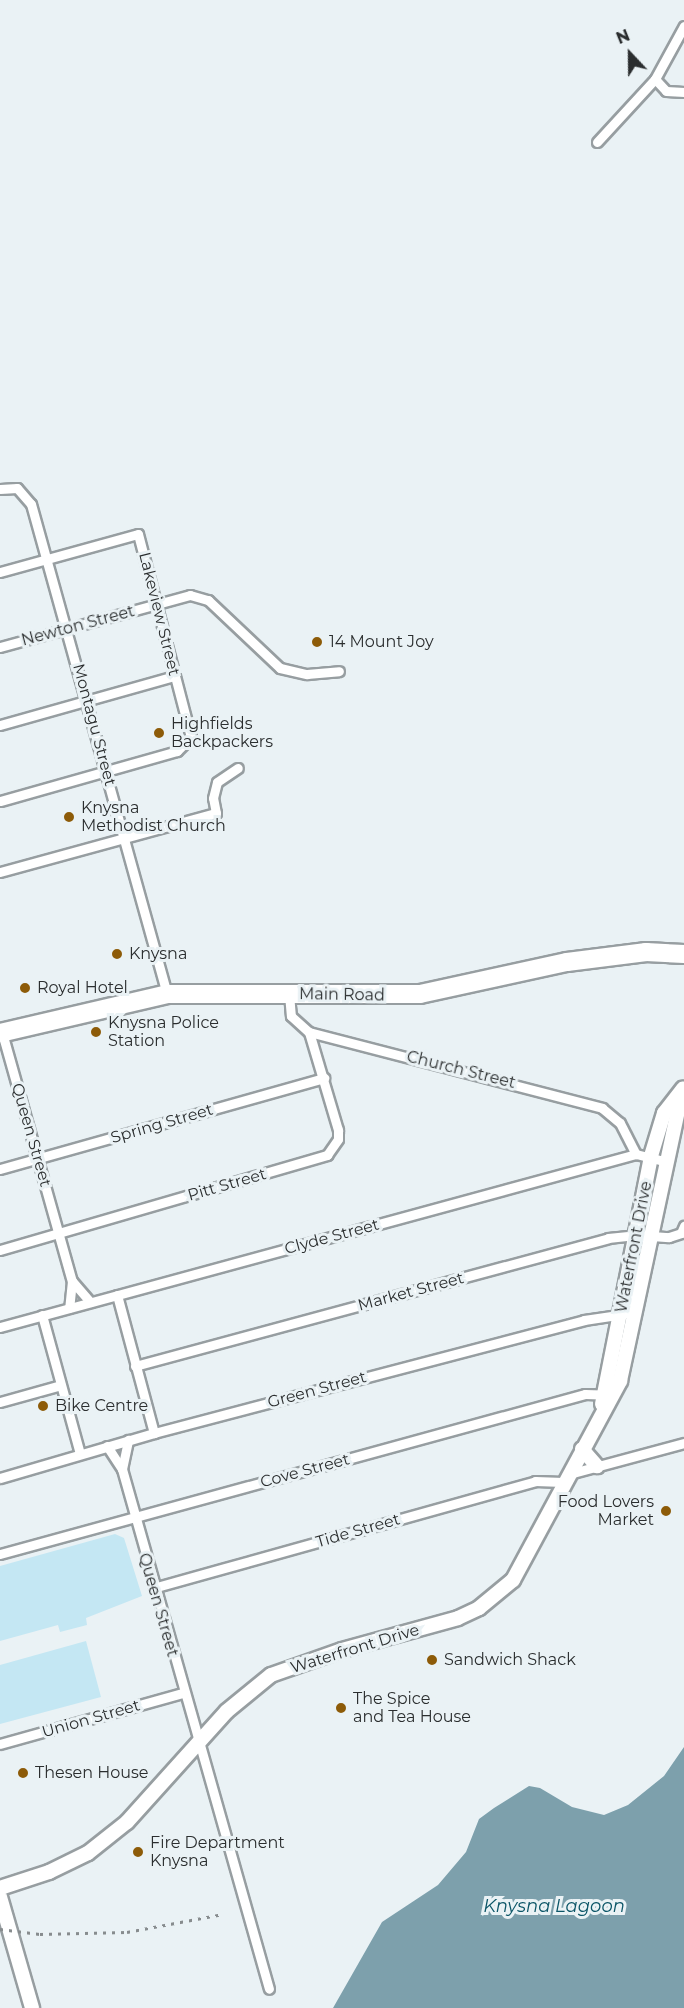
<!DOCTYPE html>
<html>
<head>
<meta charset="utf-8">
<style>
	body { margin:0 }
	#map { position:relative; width:684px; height:2008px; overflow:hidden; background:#eaf2f5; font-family:Montserrat,sans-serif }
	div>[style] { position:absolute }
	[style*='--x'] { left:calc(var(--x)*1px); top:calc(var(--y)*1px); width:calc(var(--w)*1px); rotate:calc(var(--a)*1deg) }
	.green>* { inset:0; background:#c4e7f3 }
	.water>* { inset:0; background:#7da0ac }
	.roads { filter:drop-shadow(2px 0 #979ea1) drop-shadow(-2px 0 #979ea1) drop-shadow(0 2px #979ea1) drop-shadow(0 -2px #979ea1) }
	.street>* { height:9px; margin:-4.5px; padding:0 4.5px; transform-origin:4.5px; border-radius:4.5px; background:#fff }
	.secondary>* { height:14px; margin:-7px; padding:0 7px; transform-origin:7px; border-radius:7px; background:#fff }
	.highway>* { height:18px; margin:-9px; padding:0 9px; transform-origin:9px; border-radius:9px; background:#fff }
	.rail>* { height:3px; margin-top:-1.5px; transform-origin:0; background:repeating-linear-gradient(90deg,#878c8e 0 3px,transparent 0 9px) }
	.dots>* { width:16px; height:16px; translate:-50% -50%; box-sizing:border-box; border:3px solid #eaf2f5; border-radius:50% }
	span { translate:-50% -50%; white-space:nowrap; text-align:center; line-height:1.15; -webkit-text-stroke:6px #eaf2f5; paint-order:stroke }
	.street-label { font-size:16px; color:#2b2e2f }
	.poi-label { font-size:16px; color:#2b2e2f }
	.left { translate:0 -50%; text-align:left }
	.right { translate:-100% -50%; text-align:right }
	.water-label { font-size:18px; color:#0b5567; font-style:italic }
	.north { position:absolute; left:600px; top:24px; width:60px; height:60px; -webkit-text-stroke:4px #eaf2f5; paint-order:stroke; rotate:338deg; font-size:16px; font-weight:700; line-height:24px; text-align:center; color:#2b2e2f }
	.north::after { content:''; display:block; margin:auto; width:21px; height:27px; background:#2b2e2f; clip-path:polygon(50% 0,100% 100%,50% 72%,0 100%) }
</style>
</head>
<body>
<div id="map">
	<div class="green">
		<i style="clip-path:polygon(115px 1534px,124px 1538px,142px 1596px,86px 1618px,87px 1625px,60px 1632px,58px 1625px,0 1641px,0 1566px)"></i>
		<i style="clip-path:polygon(86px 1641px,101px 1697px,0 1724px,0 1665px)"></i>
	</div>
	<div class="water">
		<i style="clip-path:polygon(684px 1747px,684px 2008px,333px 2008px,382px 1922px,438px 1885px,466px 1852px,479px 1819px,494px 1808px,529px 1786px,540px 1788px,572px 1807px,604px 1815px,628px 1805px,664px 1776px)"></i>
	</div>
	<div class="roads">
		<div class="street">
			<i style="--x:684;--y:26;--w:60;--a:118.7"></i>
			<i style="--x:655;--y:79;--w:16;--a:47"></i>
			<i style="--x:666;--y:91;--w:18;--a:3"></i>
			<i style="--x:597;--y:142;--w:86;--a:-47.4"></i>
			<i style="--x:0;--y:489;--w:17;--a:-3"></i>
			<i style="--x:17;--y:488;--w:21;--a:49"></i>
			<i style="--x:31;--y:504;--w:509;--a:74.49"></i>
			<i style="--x:0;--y:572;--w:143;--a:-15.4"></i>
			<i style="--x:138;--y:534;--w:210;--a:75.4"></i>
			<i style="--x:191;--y:737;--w:20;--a:135"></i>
			<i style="--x:177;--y:751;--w:184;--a:164.2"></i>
			<i style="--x:0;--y:647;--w:197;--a:-15.3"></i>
			<i style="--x:190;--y:595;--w:19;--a:16"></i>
			<i style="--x:208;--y:600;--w:99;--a:43.4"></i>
			<i style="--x:280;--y:668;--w:28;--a:13"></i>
			<i style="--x:307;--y:674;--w:32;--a:-5"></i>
			<i style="--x:0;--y:725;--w:181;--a:-15.7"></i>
			<i style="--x:0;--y:872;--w:224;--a:-15.3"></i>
			<i style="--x:216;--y:813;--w:15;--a:-101"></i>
			<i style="--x:213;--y:798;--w:16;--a:-76"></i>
			<i style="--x:217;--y:782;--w:25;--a:-34"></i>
			<i style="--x:289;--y:994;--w:22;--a:85"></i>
			<i style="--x:291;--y:1016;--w:24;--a:42"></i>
			<i style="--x:309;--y:1032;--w:303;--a:14.5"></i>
			<i style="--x:602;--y:1108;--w:23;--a:40"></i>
			<i style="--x:620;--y:1123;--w:35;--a:63"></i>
			<i style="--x:1;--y:1029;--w:262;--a:74.3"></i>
			<i style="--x:72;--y:1281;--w:27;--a:96"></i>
			<i style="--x:0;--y:1169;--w:337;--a:-15.7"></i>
			<i style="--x:0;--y:1250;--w:341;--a:-16.2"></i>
			<i style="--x:327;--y:1155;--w:19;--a:-55"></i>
			<i style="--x:338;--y:1139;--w:9;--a:-90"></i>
			<i style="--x:338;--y:1130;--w:102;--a:-106.5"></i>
			<i style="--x:72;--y:1281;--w:28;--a:49"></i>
			<i style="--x:117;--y:1295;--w:143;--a:75"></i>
			<i style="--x:42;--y:1315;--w:144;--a:74.7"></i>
			<i style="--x:0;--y:1327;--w:659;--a:-15.22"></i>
			<i style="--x:636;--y:1154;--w:29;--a:14"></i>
			<i style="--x:135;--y:1366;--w:490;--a:-15.1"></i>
			<i style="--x:608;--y:1238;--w:30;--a:-6"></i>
			<i style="--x:638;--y:1235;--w:31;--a:4"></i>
			<i style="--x:669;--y:1237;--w:13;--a:-18"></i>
			<i style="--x:681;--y:1233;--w:8;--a:-67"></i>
			<i style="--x:0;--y:1402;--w:63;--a:-15.6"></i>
			<i style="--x:107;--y:1446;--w:27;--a:57"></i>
			<i style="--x:122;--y:1469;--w:540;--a:74.21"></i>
			<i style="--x:122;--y:1469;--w:30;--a:-78"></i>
			<i style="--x:569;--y:1474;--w:119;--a:-15.1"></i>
			<i style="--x:0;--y:1478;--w:160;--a:-16.3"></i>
			<i style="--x:154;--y:1433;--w:445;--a:-14.7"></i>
			<i style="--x:584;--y:1320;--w:40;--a:-8.5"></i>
			<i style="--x:0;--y:1554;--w:606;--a:-15.3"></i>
			<i style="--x:585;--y:1394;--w:24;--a:2"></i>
			<i style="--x:153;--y:1588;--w:397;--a:-15.6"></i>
			<i style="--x:535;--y:1481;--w:28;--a:2"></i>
			<i style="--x:0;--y:1744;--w:190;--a:-15.6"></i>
		</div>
		<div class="secondary">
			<i style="--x:602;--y:1404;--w:253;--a:-78.8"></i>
			<i style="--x:651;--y:1156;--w:45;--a:-73.2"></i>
			<i style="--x:664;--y:1113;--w:31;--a:-52"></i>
			<i style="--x:582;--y:1449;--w:23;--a:49"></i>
			<i style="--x:0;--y:1888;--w:52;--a:-18.1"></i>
			<i style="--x:49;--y:1872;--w:43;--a:-26"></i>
			<i style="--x:88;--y:1853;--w:50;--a:-38.5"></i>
			<i style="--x:127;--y:1822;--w:149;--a:-48"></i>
			<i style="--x:227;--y:1711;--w:57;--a:-39.3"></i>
			<i style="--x:271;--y:1675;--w:75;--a:-19.4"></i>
			<i style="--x:342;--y:1650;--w:120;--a:-15.4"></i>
			<i style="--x:458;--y:1618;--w:23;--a:-25"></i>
			<i style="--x:479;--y:1608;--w:44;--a:-39.5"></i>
			<i style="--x:513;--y:1580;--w:226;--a:-61.7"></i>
			<i style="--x:620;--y:1381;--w:297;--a:-77.9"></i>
			<i style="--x:0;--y:1897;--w:116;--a:73.9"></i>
		</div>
		<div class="highway">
			<i style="--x:0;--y:1033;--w:171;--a:-13.1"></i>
			<i style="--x:167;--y:994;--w:253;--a:0"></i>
			<i style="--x:420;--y:994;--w:150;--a:-12.3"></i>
			<i style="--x:567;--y:962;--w:80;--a:-7.2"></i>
			<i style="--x:646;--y:952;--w:38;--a:3"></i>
		</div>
	</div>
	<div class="rail">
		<i style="--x:0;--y:1929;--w:40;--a:7.1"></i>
		<i style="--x:40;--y:1934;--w:87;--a:-1.3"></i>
		<i style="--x:127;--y:1932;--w:98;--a:-10.6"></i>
	</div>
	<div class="dots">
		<i style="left:317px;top:642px;background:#8d5b08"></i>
		<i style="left:159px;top:733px;background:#8d5b08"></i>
		<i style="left:69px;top:817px;background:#8d5b08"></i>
		<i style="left:117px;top:954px;background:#8d5b08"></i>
		<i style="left:25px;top:988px;background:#8d5b08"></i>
		<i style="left:96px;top:1032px;background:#8d5b08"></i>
		<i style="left:43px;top:1406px;background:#8d5b08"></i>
		<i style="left:666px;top:1511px;background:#8d5b08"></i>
		<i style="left:432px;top:1660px;background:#8d5b08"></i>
		<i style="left:341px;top:1708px;background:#8d5b08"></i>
		<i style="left:23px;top:1773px;background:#8d5b08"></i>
		<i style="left:138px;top:1852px;background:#8d5b08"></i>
	</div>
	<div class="street-label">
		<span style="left:159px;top:614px;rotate:76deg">Lakeview Street</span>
		<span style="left:78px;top:626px;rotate:-15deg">Newton Street</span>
		<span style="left:94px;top:725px;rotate:75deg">Montagu Street</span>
		<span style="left:342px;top:995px;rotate:1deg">Main Road</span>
		<span style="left:461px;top:1070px;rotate:14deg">Church Street</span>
		<span style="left:162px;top:1124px;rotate:-16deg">Spring Street</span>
		<span style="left:31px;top:1135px;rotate:74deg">Queen Street</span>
		<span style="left:227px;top:1185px;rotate:-16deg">Pitt Street</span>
		<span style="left:332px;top:1237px;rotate:-15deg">Clyde Street</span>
		<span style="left:634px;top:1247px;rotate:-79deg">Waterfront Drive</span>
		<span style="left:411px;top:1292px;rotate:-15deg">Market Street</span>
		<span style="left:317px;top:1390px;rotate:-15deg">Green Street</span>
		<span style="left:305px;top:1471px;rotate:-15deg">Cove Street</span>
		<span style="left:358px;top:1531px;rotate:-16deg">Tide Street</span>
		<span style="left:158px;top:1605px;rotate:74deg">Queen Street</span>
		<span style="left:355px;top:1649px;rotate:-17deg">Waterfront Drive</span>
		<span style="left:91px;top:1719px;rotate:-16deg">Union Street</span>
	</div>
	<div class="poi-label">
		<span class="left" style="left:329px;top:642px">14 Mount Joy</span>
		<span class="left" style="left:171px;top:733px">Highfields<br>Backpackers</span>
		<span class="left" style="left:81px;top:817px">Knysna<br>Methodist Church</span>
		<span class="left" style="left:129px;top:954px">Knysna</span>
		<span class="left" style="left:37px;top:988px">Royal Hotel</span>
		<span class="left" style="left:108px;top:1032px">Knysna Police<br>Station</span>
		<span class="left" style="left:55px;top:1406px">Bike Centre</span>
		<span class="right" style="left:654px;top:1511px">Food Lovers<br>Market</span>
		<span class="left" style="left:444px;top:1660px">Sandwich Shack</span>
		<span class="left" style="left:353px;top:1708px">The Spice<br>and Tea House</span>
		<span class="left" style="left:35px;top:1773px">Thesen House</span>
		<span class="left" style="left:150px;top:1852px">Fire Department<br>Knysna</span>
	</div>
	<div class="water-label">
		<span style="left:554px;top:1906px">Knysna Lagoon</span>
	</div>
	<div class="north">N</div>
</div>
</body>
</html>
